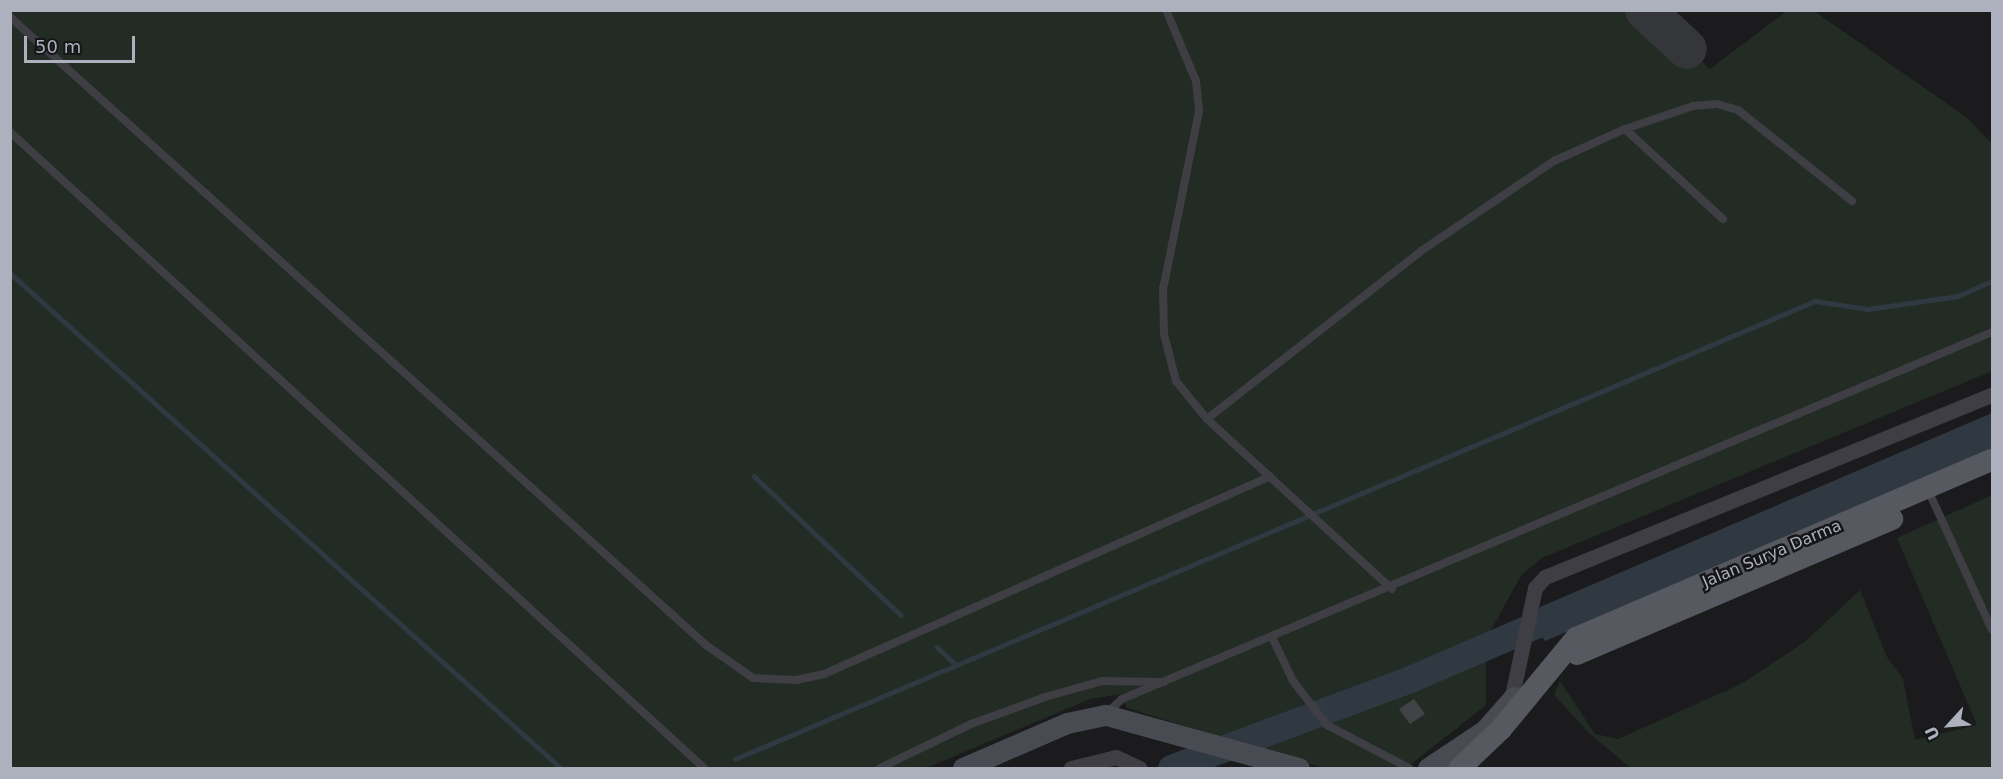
<!DOCTYPE html>
<html>
<head>
<meta charset="utf-8">
<style>
	body { margin:0 }
	#map { position:relative; width:2003px; height:779px; overflow:hidden; background:#1b1b1d; font-family:"DejaVu Sans",sans-serif }
	div>[style] { position:absolute }
	[style*='--x'] { left:calc(var(--x)*1px); top:calc(var(--y)*1px); width:calc(var(--w)*1px); rotate:calc(var(--a)*1deg) }
	.green>* { inset:0; background:#222c24 }
	.water>* { inset:0; background:#303842 }
	.stream>* { height:4.5px; margin:-2.25px; padding:0 2.25px; transform-origin:2.25px; border-radius:2.25px; background:#303842 }
	.river>* { height:27px; margin:-13.5px; padding:0 13.5px; transform-origin:13.5px; border-radius:13.5px; background:#303842 }
	.taxiway>* { height:40px; margin:-20px; padding:0 20px; transform-origin:20px; border-radius:20px; background:#34363a }
	.building>* { inset:0; background:#424347 }
	.service>* { height:8px; margin:-4px; padding:0 4px; transform-origin:4px; border-radius:4px; background:#3e3e44 }
	.minor>* { height:15px; margin:-7.5px; padding:0 7.5px; transform-origin:7.5px; border-radius:7.5px; background:#3e3e44 }
	.secondary>* { height:21px; margin:-10.5px; padding:0 10.5px; transform-origin:10.5px; border-radius:10.5px; background:#494b52 }
	.primary>* { height:22px; margin:-11px; padding:0 11px; transform-origin:11px; border-radius:11px; background:#575961 }
	span { translate:-50% -50%; white-space:nowrap; text-align:center; line-height:1.15; -webkit-text-stroke:5px #161618; paint-order:stroke }
	.street-label { font-size:16px; color:#adb0bd }
	.frame { position:absolute; inset:0; border:12px solid #adb0bd; pointer-events:none }
	.north { position:absolute; left:1919px; top:695px; width:60px; height:60px; -webkit-text-stroke:4px #161618; paint-order:stroke; rotate:244deg; font-size:16px; font-weight:700; line-height:24px; text-align:center; color:#adb0bd }
	.north::after { content:''; display:block; margin:auto; width:21px; height:27px; background:#adb0bd; clip-path:polygon(50% 0,100% 100%,50% 72%,0 100%) }
	.scale { position:absolute; left:24px; top:36px; width:111px; height:27px; box-sizing:border-box; border:3px solid #adb0bd; border-top:0; padding-left:8px; font-size:18px; line-height:21px; white-space:nowrap; color:#adb0bd; -webkit-text-stroke:4px #161618; paint-order:stroke }
</style>
</head>
<body>
<div id="map">
	<div class="green">
		<i style="clip-path:polygon(1645px 10px,1710px 69px,1787px 11px,1814px 11px,1966px 117px,1992px 144px,1992px 371px,1542px 558px,1522px 574px,1486px 639px,1486px 705px,1406px 768px,1323px 768px,1127px 708px,1121px 694px,1090px 699px,926px 768px,11px 768px,10px 11px)"></i>
		<i style="clip-path:polygon(1992px 495px,1992px 768px,1631px 768px,1589px 733px,1554px 695px,1560px 681px,1595px 734px,1618px 739px,1743px 683px,1806px 641px,1860px 590px,1887px 657px,1903px 679px,1915px 740px,1977px 725px,1897px 538px)"></i>
	</div>
	<div class="water">
		<i style="clip-path:polygon(1992px 413px,1992px 451px,1545px 641px,1533px 627px,1540px 607px)"></i>
	</div>
	<div class="stream">
		<i style="--x:10;--y:273;--w:741;--a:41.94"></i>
		<i style="--x:754;--y:476;--w:202;--a:43.4"></i>
		<i style="--x:937;--y:647;--w:26;--a:43"></i>
		<i style="--x:735;--y:759;--w:1173;--a:-22.98"></i>
		<i style="--x:1815;--y:301;--w:54;--a:8.6"></i>
		<i style="--x:1868;--y:309;--w:91;--a:-8.2"></i>
		<i style="--x:1958;--y:296;--w:37;--a:-24"></i>
	</div>
	<div class="river">
		<i style="--x:1171;--y:768;--w:255;--a:-20.4"></i>
		<i style="--x:1410;--y:679;--w:151;--a:-23.3"></i>
	</div>
	<div class="taxiway">
		<i style="--x:1645;--y:10;--w:57;--a:42.9"></i>
	</div>
	<div class="building">
		<i style="clip-path:polygon(1414px 699px,1425px 714px,1410px 724px,1399px 709px)"></i>
	</div>
	<div class="service">
		<i style="--x:1166;--y:10;--w:77;--a:67.1"></i>
		<i style="--x:1196;--y:81;--w:30;--a:84"></i>
		<i style="--x:1199;--y:111;--w:182;--a:101.4"></i>
		<i style="--x:1163;--y:289;--w:45;--a:88.7"></i>
		<i style="--x:1164;--y:334;--w:49;--a:75.7"></i>
		<i style="--x:1176;--y:381;--w:49;--a:50.8"></i>
		<i style="--x:1207;--y:419;--w:251;--a:42.6"></i>
		<i style="--x:10;--y:17;--w:937;--a:42.06"></i>
		<i style="--x:706;--y:645;--w:57;--a:35.1"></i>
		<i style="--x:753;--y:678;--w:43;--a:2.7"></i>
		<i style="--x:796;--y:680;--w:29;--a:-12"></i>
		<i style="--x:824;--y:674;--w:488;--a:-23.9"></i>
		<i style="--x:1625;--y:129;--w:133;--a:42.6"></i>
		<i style="--x:10;--y:132;--w:941;--a:42.5"></i>
		<i style="--x:1207;--y:419;--w:272;--a:-38.1"></i>
		<i style="--x:1421;--y:251;--w:161;--a:-34.1"></i>
		<i style="--x:1554;--y:161;--w:78;--a:-24.3"></i>
		<i style="--x:1625;--y:129;--w:72;--a:-18.7"></i>
		<i style="--x:1693;--y:106;--w:24;--a:-5"></i>
		<i style="--x:1717;--y:104;--w:22;--a:16"></i>
		<i style="--x:1738;--y:110;--w:146;--a:38.6"></i>
		<i style="--x:1928;--y:490;--w:154;--a:65.4"></i>
		<i style="--x:1273;--y:639;--w:47;--a:64.5"></i>
		<i style="--x:1293;--y:681;--w:56;--a:52.3"></i>
		<i style="--x:1327;--y:725;--w:93;--a:27.7"></i>
		<i style="--x:1108;--y:712;--w:19;--a:-43"></i>
		<i style="--x:1122;--y:699;--w:944;--a:-22.87"></i>
		<i style="--x:880;--y:768;--w:101;--a:-25.8"></i>
		<i style="--x:971;--y:724;--w:79;--a:-20"></i>
		<i style="--x:1045;--y:697;--w:59;--a:-15.7"></i>
		<i style="--x:1102;--y:681;--w:62;--a:0.9"></i>
	</div>
	<div class="minor">
		<i style="--x:1511;--y:700;--w:115;--a:-77.9"></i>
		<i style="--x:1535;--y:588;--w:15;--a:-48"></i>
		<i style="--x:1545;--y:577;--w:483;--a:-22.2"></i>
		<i style="--x:1071;--y:768;--w:46;--a:-13.7"></i>
		<i style="--x:1116;--y:757;--w:26;--a:25"></i>
	</div>
	<div class="secondary">
		<i style="--x:963;--y:768;--w:113;--a:-23.4"></i>
		<i style="--x:1067;--y:723;--w:40;--a:-12"></i>
		<i style="--x:1106;--y:715;--w:200;--a:15.4"></i>
		<i style="--x:1428;--y:768;--w:69;--a:-33.7"></i>
		<i style="--x:1485;--y:730;--w:44;--a:-48.7"></i>
	</div>
	<div class="primary">
		<i style="--x:1577;--y:654;--w:343;--a:-23.2"></i>
		<i style="--x:1460;--y:768;--w:57;--a:-43.6"></i>
		<i style="--x:1501;--y:729;--w:118;--a:-50.5"></i>
		<i style="--x:1576;--y:638;--w:452;--a:-23.2"></i>
	</div>
	<div class="street-label">
		<span style="left:1772px;top:554px;rotate:-23deg">Jalan Surya Darma</span>
	</div>
	<div class="frame"></div>
	<div class="north">U</div>
	<div class="scale">50 m</div>
</div>
</body>
</html>
